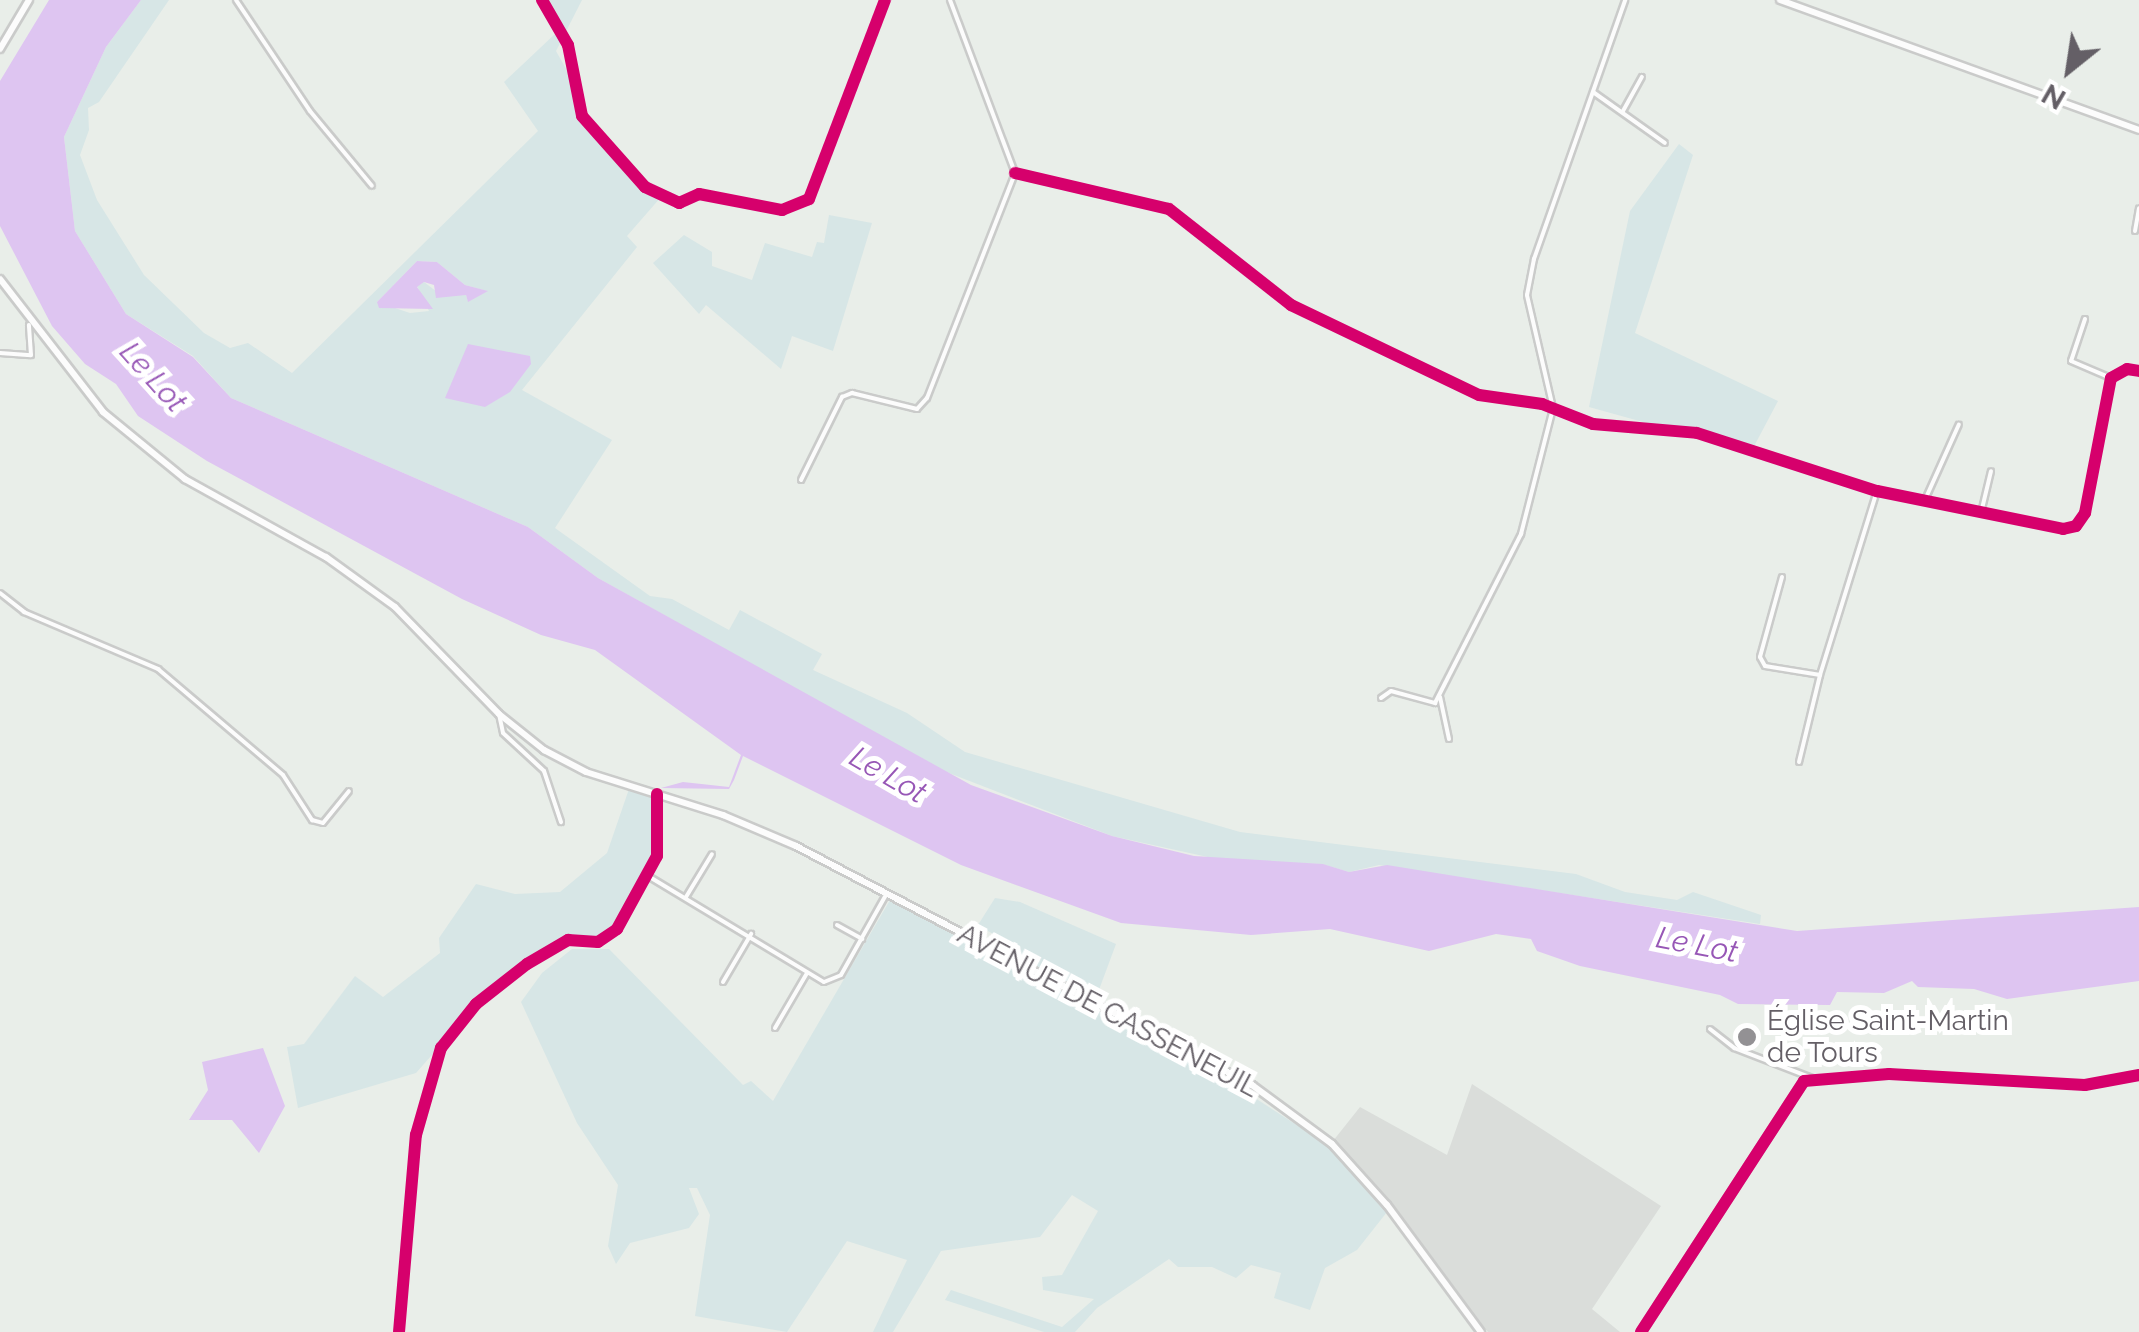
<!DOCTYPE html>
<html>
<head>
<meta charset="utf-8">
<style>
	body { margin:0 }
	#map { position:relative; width:2139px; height:1332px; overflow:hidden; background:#e9eee9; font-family:Raleway,sans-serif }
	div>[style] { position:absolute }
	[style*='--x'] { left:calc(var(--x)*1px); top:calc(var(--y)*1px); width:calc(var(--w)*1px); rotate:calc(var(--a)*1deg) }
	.industrial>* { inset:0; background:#daddda }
	.green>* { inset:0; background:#d7e6e6 }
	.water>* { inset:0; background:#dec5f1 }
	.roads { filter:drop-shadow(2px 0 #cacbca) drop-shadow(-2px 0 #cacbca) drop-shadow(0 2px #cacbca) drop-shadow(0 -2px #cacbca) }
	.street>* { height:4px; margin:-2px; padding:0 2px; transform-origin:2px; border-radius:2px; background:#fcfcfc }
	.secondary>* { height:6px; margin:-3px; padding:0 3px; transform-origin:3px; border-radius:3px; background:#fcfcfc }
	.cycleway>* { height:12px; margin:-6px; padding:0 6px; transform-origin:6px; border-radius:6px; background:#d6006c }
	.dots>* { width:28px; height:28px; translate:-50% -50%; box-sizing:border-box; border:5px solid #fff; border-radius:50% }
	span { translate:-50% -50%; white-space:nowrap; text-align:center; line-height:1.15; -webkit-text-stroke:10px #fff; paint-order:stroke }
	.street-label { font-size:28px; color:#645f66 }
	.poi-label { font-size:28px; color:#645f66 }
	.left { translate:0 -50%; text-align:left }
	.water-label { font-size:30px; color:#9757b6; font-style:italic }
	.north { position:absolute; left:2019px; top:20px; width:100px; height:100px; -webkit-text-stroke:8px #fff; paint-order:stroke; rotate:210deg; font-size:28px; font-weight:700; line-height:40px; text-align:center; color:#645f66 }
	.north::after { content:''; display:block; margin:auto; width:35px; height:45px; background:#645f66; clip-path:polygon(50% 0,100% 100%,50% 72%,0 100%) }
</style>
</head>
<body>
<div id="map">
	<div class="industrial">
		<i style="clip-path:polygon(1472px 1084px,1661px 1206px,1592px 1309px,1620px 1332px,1488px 1332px,1329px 1146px,1360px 1107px,1447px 1155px)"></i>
	</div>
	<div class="green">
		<i style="clip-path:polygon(evenodd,141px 0,169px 0,99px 102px,88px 108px,89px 130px,80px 155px,97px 200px,144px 275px,204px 333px,230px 348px,248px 343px,292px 373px,538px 131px,504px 82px,556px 33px,538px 0,582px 0,556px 51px,574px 83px,579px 113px,661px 197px,627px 236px,637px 247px,522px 390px,612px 440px,555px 528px,650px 596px,672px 599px,729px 630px,740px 610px,822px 654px,813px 670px,907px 713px,965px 752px,1240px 832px,1576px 874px,1625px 892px,1677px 900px,1693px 892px,1761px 915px,1760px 924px,1379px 865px,1349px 872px,1322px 864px,1226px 861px,1112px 836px,936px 768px,598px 578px,528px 527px,231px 398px,193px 356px,126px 314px,75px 231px,64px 137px,106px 47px,141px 0,417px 261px,437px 262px,465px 285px,487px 291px,468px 301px,466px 295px,441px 295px,424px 282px,417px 286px,429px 311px,410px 313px,377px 302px,417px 261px)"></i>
		<i style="clip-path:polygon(1679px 144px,1693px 155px,1635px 333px,1778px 401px,1751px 452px,1589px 407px,1630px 211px)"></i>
		<i style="clip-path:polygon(829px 215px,872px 223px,833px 351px,792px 336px,781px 369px,706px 305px,699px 314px,653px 263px,684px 235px,712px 252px,712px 266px,752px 280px,765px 243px,812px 257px,817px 242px,824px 243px)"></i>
		<i style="clip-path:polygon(630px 786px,657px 795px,659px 838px,651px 872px,617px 929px,598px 942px,568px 940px,527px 964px,476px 1005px,416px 1073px,298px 1108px,287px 1047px,304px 1044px,355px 976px,383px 997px,440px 953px,439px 938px,476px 884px,515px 894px,560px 892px,607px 853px)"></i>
		<i style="clip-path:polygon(995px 898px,1020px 902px,1116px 944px,1093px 1006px,1204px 1065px,1329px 1146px,1387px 1212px,1357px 1250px,1325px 1268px,1310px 1310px,1274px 1298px,1281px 1273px,1251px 1265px,1236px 1278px,1212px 1267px,1178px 1267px,1169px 1259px,1097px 1308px,1075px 1332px,1044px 1332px,945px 1300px,951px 1290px,1062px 1327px,1094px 1299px,1043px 1290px,1042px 1277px,1062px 1275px,1098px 1211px,1072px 1195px,1040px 1237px,941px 1251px,893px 1332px,873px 1332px,907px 1260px,847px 1241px,787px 1332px,695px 1316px,710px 1215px,697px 1188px,689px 1188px,699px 1214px,689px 1228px,630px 1243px,616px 1264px,608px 1246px,618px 1185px,577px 1123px,521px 1002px,542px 973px,572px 949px,609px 949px,743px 1085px,751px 1081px,773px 1101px,890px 900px,1008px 960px,1013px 946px,978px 925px)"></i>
	</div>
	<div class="water">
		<i style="clip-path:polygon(49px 0,141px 0,106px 47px,64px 137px,75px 231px,126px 314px,193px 357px,231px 398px,528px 527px,598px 578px,971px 785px,1112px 836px,1194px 856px,1323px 864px,1349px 872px,1387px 865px,1797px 931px,2139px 907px,2139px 981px,2007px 999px,1974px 989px,1918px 987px,1912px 981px,1884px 993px,1837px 992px,1830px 1005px,1738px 1004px,1720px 995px,1580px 966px,1537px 951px,1531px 939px,1496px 934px,1429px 951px,1330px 929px,1251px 935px,1121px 923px,961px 865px,743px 756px,734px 780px,729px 789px,661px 788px,683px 782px,729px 787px,741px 755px,595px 650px,541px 635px,462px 599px,207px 461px,138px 416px,116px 384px,85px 364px,52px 326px,0 226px,0 81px)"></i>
		<i style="clip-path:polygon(417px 261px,437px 262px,465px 285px,488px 291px,468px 302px,466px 295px,436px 298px,434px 285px,424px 282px,417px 287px,433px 309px,379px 308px,377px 302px)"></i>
		<i style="clip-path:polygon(468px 344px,530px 356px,531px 364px,510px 392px,485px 407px,445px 398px)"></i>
		<i style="clip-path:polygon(263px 1048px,285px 1106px,259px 1153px,232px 1120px,189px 1120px,208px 1090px,202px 1062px)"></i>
	</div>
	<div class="roads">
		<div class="street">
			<i style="--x:236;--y:0;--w:133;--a:56.3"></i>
			<i style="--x:310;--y:111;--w:97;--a:50.4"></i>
			<i style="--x:542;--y:0;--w:52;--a:60"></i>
			<i style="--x:568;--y:45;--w:72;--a:78.8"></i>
			<i style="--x:582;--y:116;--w:95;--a:48.4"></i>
			<i style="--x:645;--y:187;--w:38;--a:25"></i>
			<i style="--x:679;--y:203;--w:22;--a:-24"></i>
			<i style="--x:699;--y:194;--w:85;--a:10.9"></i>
			<i style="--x:782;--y:210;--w:29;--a:-22"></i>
			<i style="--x:809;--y:199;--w:213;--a:-69.1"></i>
			<i style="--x:950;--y:0;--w:185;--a:69.4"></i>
			<i style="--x:1593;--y:92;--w:88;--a:35.3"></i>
			<i style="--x:1623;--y:111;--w:39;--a:-61"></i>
			<i style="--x:1015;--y:173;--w:158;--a:13.2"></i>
			<i style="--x:1169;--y:209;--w:155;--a:38.2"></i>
			<i style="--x:1291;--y:305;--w:208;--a:25.6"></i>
			<i style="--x:1479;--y:395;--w:64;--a:8.1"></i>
			<i style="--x:1542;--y:404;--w:55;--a:21.4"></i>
			<i style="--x:1593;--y:424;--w:104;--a:4.9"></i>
			<i style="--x:1697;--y:433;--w:189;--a:17.9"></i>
			<i style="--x:1877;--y:491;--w:190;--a:11.5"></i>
			<i style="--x:2063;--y:529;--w:13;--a:-13"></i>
			<i style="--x:2076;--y:526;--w:16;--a:-55"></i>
			<i style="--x:2085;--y:513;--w:137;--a:-79.1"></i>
			<i style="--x:2111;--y:378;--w:18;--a:-29"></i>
			<i style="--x:2127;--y:369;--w:12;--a:9"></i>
			<i style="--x:2135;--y:231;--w:23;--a:-80"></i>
			<i style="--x:2085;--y:319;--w:44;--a:108.4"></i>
			<i style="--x:2071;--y:361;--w:43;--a:23"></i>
			<i style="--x:0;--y:353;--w:31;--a:4"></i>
			<i style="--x:31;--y:355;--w:30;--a:-94"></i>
			<i style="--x:801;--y:480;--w:93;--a:-63.7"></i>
			<i style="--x:842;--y:397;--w:11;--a:-22"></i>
			<i style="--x:852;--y:393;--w:67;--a:13.8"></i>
			<i style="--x:917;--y:409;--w:15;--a:-48"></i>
			<i style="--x:927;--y:398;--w:242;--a:-68.6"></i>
			<i style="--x:1924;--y:502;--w:85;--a:-65.8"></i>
			<i style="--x:1981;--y:513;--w:43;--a:-76.6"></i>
			<i style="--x:1782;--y:577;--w:83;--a:105.4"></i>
			<i style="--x:1760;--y:657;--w:10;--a:61"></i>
			<i style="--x:1765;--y:666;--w:56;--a:9.3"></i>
			<i style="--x:1820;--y:675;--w:193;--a:-72.8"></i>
			<i style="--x:0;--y:593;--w:31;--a:38"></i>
			<i style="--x:24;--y:612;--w:146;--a:23"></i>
			<i style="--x:158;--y:669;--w:164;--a:40.3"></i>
			<i style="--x:283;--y:775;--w:54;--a:57.2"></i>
			<i style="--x:312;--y:820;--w:11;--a:15"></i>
			<i style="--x:323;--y:823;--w:41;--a:-50.9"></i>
			<i style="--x:1440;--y:697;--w:43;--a:77.9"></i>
			<i style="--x:1381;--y:698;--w:12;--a:-35"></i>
			<i style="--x:1391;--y:691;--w:46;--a:15.3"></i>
			<i style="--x:1435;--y:703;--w:190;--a:-63"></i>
			<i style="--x:1521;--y:534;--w:130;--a:-75.7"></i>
			<i style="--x:1553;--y:408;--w:116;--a:-103"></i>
			<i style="--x:1527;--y:295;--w:37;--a:-79"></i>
			<i style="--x:1534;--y:259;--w:275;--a:-70.6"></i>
			<i style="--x:499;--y:714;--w:19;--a:78"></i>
			<i style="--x:503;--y:733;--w:56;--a:42.8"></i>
			<i style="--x:544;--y:771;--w:54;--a:71.6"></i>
			<i style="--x:1799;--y:762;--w:89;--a:-76.4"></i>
			<i style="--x:648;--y:876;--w:205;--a:31.1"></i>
			<i style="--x:824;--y:982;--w:18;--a:-22"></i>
			<i style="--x:841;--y:975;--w:94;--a:-60.7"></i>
			<i style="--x:686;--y:897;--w:50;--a:-58.8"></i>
			<i style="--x:837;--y:925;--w:29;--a:29"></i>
			<i style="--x:723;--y:982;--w:56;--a:-59.7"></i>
			<i style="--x:775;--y:1028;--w:64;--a:-59.8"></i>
			<i style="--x:1710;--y:1029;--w:31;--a:38"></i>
			<i style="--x:1734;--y:1048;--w:84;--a:21"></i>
			<i style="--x:399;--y:1332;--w:198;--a:-85.1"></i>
			<i style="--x:416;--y:1135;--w:91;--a:-74"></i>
			<i style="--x:441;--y:1048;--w:56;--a:-51.5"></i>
			<i style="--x:476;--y:1004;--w:65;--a:-38.1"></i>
			<i style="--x:527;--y:964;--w:48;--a:-30.3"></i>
			<i style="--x:568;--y:940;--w:30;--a:4"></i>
			<i style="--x:598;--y:942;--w:23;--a:-34"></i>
			<i style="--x:617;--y:929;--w:83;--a:-61.3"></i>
			<i style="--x:657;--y:856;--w:61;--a:-90"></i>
		</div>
		<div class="secondary">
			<i style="--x:1780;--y:0;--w:382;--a:19.9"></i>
			<i style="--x:0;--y:49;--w:57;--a:-59.4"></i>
			<i style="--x:0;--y:279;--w:168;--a:52.2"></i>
			<i style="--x:103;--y:412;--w:106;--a:39.3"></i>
			<i style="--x:185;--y:479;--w:161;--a:29"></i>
			<i style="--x:326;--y:557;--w:85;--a:35.9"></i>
			<i style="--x:395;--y:607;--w:149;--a:45.8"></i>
			<i style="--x:499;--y:714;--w:58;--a:38.7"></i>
			<i style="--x:544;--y:750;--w:47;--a:27.6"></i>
			<i style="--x:586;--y:772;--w:144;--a:17.4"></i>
			<i style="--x:723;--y:815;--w:79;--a:23"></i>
			<i style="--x:796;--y:846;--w:515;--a:27.66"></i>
			<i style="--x:1252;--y:1085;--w:99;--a:36.4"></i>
			<i style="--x:1332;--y:1144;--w:82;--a:48"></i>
			<i style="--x:1387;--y:1205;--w:158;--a:53.5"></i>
			<i style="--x:1641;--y:1332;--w:299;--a:-57"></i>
			<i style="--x:1804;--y:1081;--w:85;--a:-4.7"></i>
			<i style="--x:1889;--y:1074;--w:196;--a:3.2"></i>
			<i style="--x:2085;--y:1085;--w:55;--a:-10.5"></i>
		</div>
	</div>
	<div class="cycleway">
		<i style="--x:542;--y:0;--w:52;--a:60"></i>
		<i style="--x:568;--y:45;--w:72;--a:78.8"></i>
		<i style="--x:582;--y:116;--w:95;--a:48.4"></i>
		<i style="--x:645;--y:187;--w:38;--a:25"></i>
		<i style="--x:679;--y:203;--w:22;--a:-24"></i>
		<i style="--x:699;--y:194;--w:85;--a:10.9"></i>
		<i style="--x:782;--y:210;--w:29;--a:-22"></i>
		<i style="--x:809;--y:199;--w:213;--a:-69.1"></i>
		<i style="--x:1015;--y:173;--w:158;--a:13.2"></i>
		<i style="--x:1169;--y:209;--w:155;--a:38.2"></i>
		<i style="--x:1291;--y:305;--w:208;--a:25.6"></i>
		<i style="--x:1479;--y:395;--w:64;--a:8.1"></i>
		<i style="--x:1542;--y:404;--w:55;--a:21.4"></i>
		<i style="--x:1593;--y:424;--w:104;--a:4.9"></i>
		<i style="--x:1697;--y:433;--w:189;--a:17.9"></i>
		<i style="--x:1877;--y:491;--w:190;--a:11.5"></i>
		<i style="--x:2063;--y:529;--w:13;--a:-13"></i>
		<i style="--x:2076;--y:526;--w:16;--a:-55"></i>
		<i style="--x:2085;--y:513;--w:137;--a:-79.1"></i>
		<i style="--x:2111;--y:378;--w:18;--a:-29"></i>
		<i style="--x:2127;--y:369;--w:12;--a:9"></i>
		<i style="--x:399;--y:1332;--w:198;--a:-85.1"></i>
		<i style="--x:416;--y:1135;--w:91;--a:-74"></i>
		<i style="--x:441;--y:1048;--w:56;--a:-51.5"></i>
		<i style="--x:476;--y:1004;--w:65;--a:-38.1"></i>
		<i style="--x:527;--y:964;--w:48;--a:-30.3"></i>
		<i style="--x:568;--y:940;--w:30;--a:4"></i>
		<i style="--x:598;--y:942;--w:23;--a:-34"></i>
		<i style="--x:617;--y:929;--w:83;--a:-61.3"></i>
		<i style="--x:657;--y:856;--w:62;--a:-90"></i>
		<i style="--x:1641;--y:1332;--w:299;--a:-57"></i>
		<i style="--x:1804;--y:1081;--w:85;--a:-4.7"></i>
		<i style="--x:1889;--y:1074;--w:196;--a:3.2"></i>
		<i style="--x:2085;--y:1085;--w:55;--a:-10.5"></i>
	</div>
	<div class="dots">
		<i style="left:1747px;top:1037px;background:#939194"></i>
	</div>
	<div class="street-label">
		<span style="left:1108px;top:1011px;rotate:28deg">AVENUE DE CASSENEUIL</span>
	</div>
	<div class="poi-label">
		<span class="left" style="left:1767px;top:1037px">Église Saint-Martin<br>de Tours</span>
	</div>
	<div class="water-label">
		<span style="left:153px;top:377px;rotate:48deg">Le Lot</span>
		<span style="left:888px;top:775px;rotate:30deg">Le Lot</span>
		<span style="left:1697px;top:945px;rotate:11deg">Le Lot</span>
	</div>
	<div class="north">N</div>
</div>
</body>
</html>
